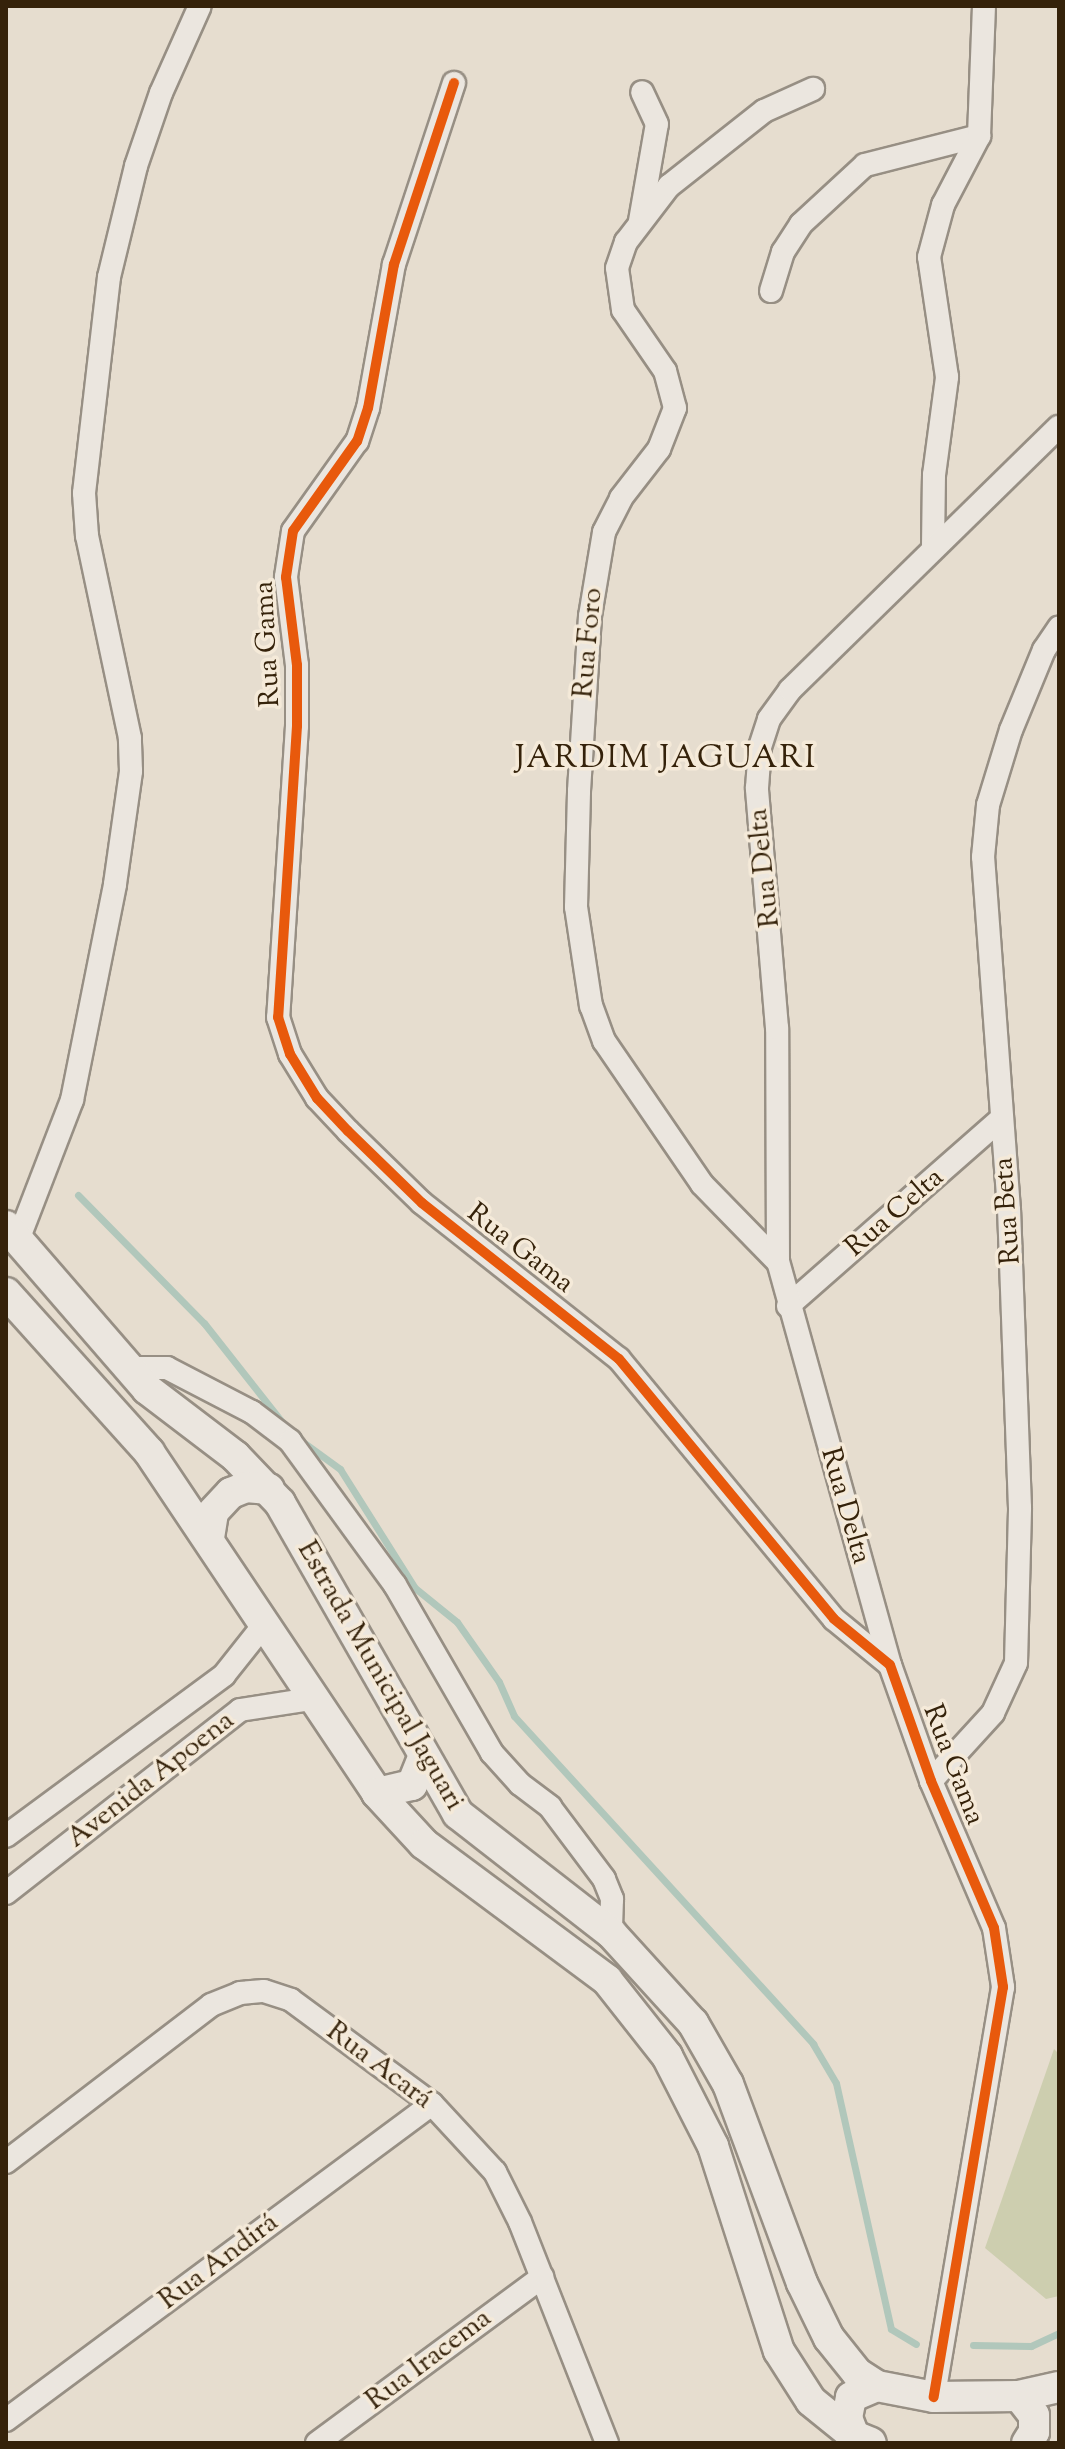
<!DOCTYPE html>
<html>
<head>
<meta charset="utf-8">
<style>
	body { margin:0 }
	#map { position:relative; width:1065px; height:2449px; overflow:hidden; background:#e6ddcf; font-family:"Sorts Mill Goudy",serif }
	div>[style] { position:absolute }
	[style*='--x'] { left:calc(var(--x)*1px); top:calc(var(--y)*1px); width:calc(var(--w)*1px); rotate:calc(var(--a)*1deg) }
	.green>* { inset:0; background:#cdceaf }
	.stream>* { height:7px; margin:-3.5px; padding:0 3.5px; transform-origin:3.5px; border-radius:3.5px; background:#b1c7bb }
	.roads { filter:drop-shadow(2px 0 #978f84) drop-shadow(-2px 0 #978f84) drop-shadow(0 2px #978f84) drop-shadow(0 -2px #978f84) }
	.street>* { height:22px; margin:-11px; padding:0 11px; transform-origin:11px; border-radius:11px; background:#ebe6df }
	.secondary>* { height:30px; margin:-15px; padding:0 15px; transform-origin:15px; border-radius:15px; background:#ebe6df }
	.cycleway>* { height:10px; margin:-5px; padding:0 5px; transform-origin:5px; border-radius:5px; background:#e8590c }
	span { translate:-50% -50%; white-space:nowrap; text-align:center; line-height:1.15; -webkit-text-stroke:7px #f5ead9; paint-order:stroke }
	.street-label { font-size:28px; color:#35220a }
	.quarter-label { font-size:32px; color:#35220a; letter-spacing:2px }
	.frame { position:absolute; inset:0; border:8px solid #35220a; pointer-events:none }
</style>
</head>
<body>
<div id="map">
	<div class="green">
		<i style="clip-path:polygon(1054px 2049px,1059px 2054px,1059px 2296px,1046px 2299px,985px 2248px)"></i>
	</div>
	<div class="stream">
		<i style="--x:78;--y:1195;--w:180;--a:45.5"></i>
		<i style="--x:204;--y:1323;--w:126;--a:51.8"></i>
		<i style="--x:303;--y:1442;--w:46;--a:36.1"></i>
		<i style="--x:340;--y:1469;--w:141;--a:57.8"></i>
		<i style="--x:415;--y:1588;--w:54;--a:39"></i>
		<i style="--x:457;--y:1622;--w:73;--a:55"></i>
		<i style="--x:499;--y:1682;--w:37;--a:66"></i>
		<i style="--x:514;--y:1716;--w:444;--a:47.6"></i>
		<i style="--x:813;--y:2044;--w:45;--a:59.5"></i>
		<i style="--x:836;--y:2083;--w:252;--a:77.4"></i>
		<i style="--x:891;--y:2329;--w:29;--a:31"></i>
		<i style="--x:973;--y:2345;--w:58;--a:1"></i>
		<i style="--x:1031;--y:2346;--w:31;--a:-25"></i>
	</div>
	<div class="roads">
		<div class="street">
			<i style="--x:454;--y:83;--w:191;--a:108.3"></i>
			<i style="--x:394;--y:264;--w:146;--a:100.2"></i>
			<i style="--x:368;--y:408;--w:35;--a:108"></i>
			<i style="--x:357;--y:441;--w:110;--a:125.4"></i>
			<i style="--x:293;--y:531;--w:47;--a:98.7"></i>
			<i style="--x:286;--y:577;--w:89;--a:82.9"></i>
			<i style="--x:297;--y:665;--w:61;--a:90"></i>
			<i style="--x:297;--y:726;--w:292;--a:93.7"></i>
			<i style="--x:278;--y:1017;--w:39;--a:72"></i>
			<i style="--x:290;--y:1054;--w:52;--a:58.5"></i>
			<i style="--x:317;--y:1098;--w:45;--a:46.8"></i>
			<i style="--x:348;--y:1131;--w:103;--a:44.2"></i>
			<i style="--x:422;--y:1203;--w:251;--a:38.4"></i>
			<i style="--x:619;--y:1359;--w:337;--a:50.4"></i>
			<i style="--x:834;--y:1619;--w:72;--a:39.4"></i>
			<i style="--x:890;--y:1665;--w:123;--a:70.5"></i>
			<i style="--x:931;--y:1781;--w:160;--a:66.8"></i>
			<i style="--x:994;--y:1928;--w:60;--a:81.3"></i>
			<i style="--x:1003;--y:1987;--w:416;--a:99.6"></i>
			<i style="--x:640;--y:221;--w:98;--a:-80.1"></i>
			<i style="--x:657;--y:124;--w:35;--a:-115"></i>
			<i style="--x:771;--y:291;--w:41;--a:-72.9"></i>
			<i style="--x:783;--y:252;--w:33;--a:-57"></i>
			<i style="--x:801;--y:224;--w:87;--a:-42.7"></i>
			<i style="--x:865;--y:165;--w:118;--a:-14.3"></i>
			<i style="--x:933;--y:546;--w:71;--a:-89.2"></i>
			<i style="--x:934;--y:475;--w:99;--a:-82.4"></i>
			<i style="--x:947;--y:377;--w:121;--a:-98.5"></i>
			<i style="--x:929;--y:257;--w:54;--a:-74.9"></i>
			<i style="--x:943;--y:205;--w:78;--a:-62.4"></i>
			<i style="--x:979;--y:136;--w:130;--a:-87.8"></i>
			<i style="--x:18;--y:1240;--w:150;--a:-68.9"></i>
			<i style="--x:72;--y:1100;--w:220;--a:-78.7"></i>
			<i style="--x:115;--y:884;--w:114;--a:-81.9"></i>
			<i style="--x:131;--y:771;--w:33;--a:-92"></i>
			<i style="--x:130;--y:738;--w:207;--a:-102"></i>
			<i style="--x:87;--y:536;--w:43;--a:-94"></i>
			<i style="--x:84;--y:493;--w:217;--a:-83.4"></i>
			<i style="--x:109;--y:277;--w:114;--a:-76.3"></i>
			<i style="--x:136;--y:166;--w:77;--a:-71.1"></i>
			<i style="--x:161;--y:93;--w:95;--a:-65.9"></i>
			<i style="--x:778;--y:1262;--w:109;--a:-134.3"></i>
			<i style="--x:702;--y:1184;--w:173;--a:-124.4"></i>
			<i style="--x:604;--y:1041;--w:37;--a:-110"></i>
			<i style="--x:591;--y:1006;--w:100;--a:-98.6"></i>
			<i style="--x:576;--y:907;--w:116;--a:-88.5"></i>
			<i style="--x:579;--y:791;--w:175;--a:-86.4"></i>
			<i style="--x:590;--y:616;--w:85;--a:-80.5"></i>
			<i style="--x:604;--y:532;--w:38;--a:-63"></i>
			<i style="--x:621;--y:498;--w:62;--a:-52.2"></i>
			<i style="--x:659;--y:449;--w:44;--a:-68.7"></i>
			<i style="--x:675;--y:408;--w:38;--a:-105"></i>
			<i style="--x:665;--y:371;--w:74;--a:-124.5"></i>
			<i style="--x:623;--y:310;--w:42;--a:-98.1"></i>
			<i style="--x:617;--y:268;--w:28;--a:-71"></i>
			<i style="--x:626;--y:242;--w:71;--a:-52.5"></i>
			<i style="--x:669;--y:186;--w:121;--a:-38.3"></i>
			<i style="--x:764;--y:111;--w:54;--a:-24.2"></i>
			<i style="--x:788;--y:1306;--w:283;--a:-41.3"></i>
			<i style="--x:127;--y:1368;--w:40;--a:0"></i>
			<i style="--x:167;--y:1368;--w:96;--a:27.4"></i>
			<i style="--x:252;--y:1412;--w:48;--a:37.3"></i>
			<i style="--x:290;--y:1441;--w:178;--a:53.9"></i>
			<i style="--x:395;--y:1585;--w:194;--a:60"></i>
			<i style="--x:492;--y:1753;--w:42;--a:47.9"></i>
			<i style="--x:520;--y:1784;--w:38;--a:37"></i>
			<i style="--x:550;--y:1807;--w:90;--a:53.1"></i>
			<i style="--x:604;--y:1879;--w:22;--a:68"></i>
			<i style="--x:612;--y:1899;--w:34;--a:92"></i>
			<i style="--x:890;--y:1665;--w:418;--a:-105.5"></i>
			<i style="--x:778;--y:1262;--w:234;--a:-90.2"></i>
			<i style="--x:777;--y:1028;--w:241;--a:-94.8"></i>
			<i style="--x:757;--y:788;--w:41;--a:-85.8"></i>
			<i style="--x:760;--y:747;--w:29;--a:-72"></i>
			<i style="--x:769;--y:719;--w:36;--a:-54"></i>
			<i style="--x:790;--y:690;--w:376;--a:-44.4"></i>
			<i style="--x:931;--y:1781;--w:92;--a:-47.6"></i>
			<i style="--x:993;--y:1713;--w:55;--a:-65.3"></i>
			<i style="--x:1016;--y:1663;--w:155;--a:-88.5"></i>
			<i style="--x:1020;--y:1508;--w:298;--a:-92.1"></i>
			<i style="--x:1009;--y:1210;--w:354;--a:-94.2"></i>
			<i style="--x:983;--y:857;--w:52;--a:-84.5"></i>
			<i style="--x:988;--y:805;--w:78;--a:-73"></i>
			<i style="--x:1011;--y:730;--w:87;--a:-67.6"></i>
			<i style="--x:1044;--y:650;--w:27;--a:-56"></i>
			<i style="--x:6;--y:1836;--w:271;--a:-36.4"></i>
			<i style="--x:224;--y:1675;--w:63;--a:-51.5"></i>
			<i style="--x:6;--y:1893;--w:297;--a:-38"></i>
			<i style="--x:240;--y:1710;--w:71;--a:-8.9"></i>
			<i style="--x:6;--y:2162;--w:258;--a:-37.4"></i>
			<i style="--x:211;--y:2005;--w:31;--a:-22"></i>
			<i style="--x:240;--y:1993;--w:24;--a:-5"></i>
			<i style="--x:264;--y:1991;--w:28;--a:18"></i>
			<i style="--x:291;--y:2000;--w:175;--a:36.4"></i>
			<i style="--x:432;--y:2104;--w:93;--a:47.2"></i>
			<i style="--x:495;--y:2172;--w:56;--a:63.4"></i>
			<i style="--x:520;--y:2222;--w:238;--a:68.5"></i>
			<i style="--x:6;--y:2420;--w:530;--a:-36.57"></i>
			<i style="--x:317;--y:2443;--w:280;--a:-36.4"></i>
		</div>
		<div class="secondary">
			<i style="--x:6;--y:1226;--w:216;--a:49.1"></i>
			<i style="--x:147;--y:1389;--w:111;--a:37.3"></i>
			<i style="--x:235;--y:1456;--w:65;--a:46.2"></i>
			<i style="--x:280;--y:1503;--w:358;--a:60.2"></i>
			<i style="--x:458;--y:1814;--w:194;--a:37.9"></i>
			<i style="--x:611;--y:1933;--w:122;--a:47.7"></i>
			<i style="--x:693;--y:2023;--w:70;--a:60.2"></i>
			<i style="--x:728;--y:2084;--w:212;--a:69.6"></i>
			<i style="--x:802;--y:2283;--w:61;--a:63.9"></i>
			<i style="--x:829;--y:2338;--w:45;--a:51.3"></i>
			<i style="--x:857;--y:2373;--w:24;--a:33"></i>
			<i style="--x:877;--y:2386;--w:58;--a:10.9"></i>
			<i style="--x:934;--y:2397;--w:85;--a:-0.7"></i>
			<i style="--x:1019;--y:2396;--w:41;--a:-12.7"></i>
			<i style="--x:6;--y:1293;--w:214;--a:48"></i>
			<i style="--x:149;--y:1452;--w:410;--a:56.2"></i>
			<i style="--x:377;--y:1793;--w:69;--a:47.3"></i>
			<i style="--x:424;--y:1844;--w:228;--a:36.6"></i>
			<i style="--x:607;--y:1980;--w:97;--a:51.7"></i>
			<i style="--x:667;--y:2056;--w:101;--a:62.9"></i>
			<i style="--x:713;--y:2146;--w:215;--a:72.2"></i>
			<i style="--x:779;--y:2351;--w:59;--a:57.4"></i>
			<i style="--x:811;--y:2401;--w:55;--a:39.1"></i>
			<i style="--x:854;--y:2436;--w:18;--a:22"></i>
			<i style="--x:209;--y:1538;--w:26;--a:-81"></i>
			<i style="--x:213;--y:1512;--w:26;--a:-47"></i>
			<i style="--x:231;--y:1493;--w:16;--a:-22"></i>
			<i style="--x:246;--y:1487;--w:23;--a:5"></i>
			<i style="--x:377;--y:1793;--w:36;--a:-13"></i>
			<i style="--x:412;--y:1785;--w:29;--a:-68"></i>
			<i style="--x:1019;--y:2396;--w:24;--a:52"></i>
			<i style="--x:1034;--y:2415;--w:17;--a:90"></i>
			<i style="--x:1034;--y:2432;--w:13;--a:122"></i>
			<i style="--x:854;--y:2436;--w:19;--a:-111"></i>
			<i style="--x:847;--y:2418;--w:21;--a:-79"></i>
			<i style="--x:851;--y:2397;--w:28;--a:-23"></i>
		</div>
	</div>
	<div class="cycleway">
		<i style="--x:454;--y:83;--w:191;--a:108.3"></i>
		<i style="--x:394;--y:264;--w:146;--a:100.2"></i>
		<i style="--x:368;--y:408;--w:35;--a:108"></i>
		<i style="--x:357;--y:441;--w:110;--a:125.4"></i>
		<i style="--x:293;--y:531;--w:47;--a:98.7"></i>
		<i style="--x:286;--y:577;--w:89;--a:82.9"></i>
		<i style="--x:297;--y:665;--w:61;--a:90"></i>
		<i style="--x:297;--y:726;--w:292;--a:93.7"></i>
		<i style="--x:278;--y:1017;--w:39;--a:72"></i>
		<i style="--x:290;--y:1054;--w:52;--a:58.5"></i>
		<i style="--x:317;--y:1098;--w:45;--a:46.8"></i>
		<i style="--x:348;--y:1131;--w:103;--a:44.2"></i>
		<i style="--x:422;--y:1203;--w:251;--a:38.4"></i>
		<i style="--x:619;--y:1359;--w:337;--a:50.4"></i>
		<i style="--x:834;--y:1619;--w:72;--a:39.4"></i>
		<i style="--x:890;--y:1665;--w:123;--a:70.5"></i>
		<i style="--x:931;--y:1781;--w:160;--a:66.8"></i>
		<i style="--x:994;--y:1928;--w:60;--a:81.3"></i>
		<i style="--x:1003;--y:1987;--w:416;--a:99.6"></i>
	</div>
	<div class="street-label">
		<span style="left:589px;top:643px;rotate:-85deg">Rua Foro</span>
		<span style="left:268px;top:644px;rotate:-93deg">Rua Gama</span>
		<span style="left:765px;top:868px;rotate:-96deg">Rua Delta</span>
		<span style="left:1008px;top:1211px;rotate:-94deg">Rua Beta</span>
		<span style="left:895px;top:1213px;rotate:-41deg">Rua Celta</span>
		<span style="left:520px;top:1249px;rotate:38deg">Rua Gama</span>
		<span style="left:845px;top:1506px;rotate:74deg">Rua Delta</span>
		<span style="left:380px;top:1676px;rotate:60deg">Estrada Municipal Jaguari</span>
		<span style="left:953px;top:1765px;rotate:69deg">Rua Gama</span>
		<span style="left:151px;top:1780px;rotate:-38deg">Avenida Apoena</span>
		<span style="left:379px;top:2066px;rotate:37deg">Rua Acará</span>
		<span style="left:219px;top:2262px;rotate:-37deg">Rua Andirá</span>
		<span style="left:429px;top:2360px;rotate:-37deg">Rua Iracema</span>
	</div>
	<div class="quarter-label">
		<span style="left:666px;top:759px">JARDIM JAGUARI</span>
	</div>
	<div class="frame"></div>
</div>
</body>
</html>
